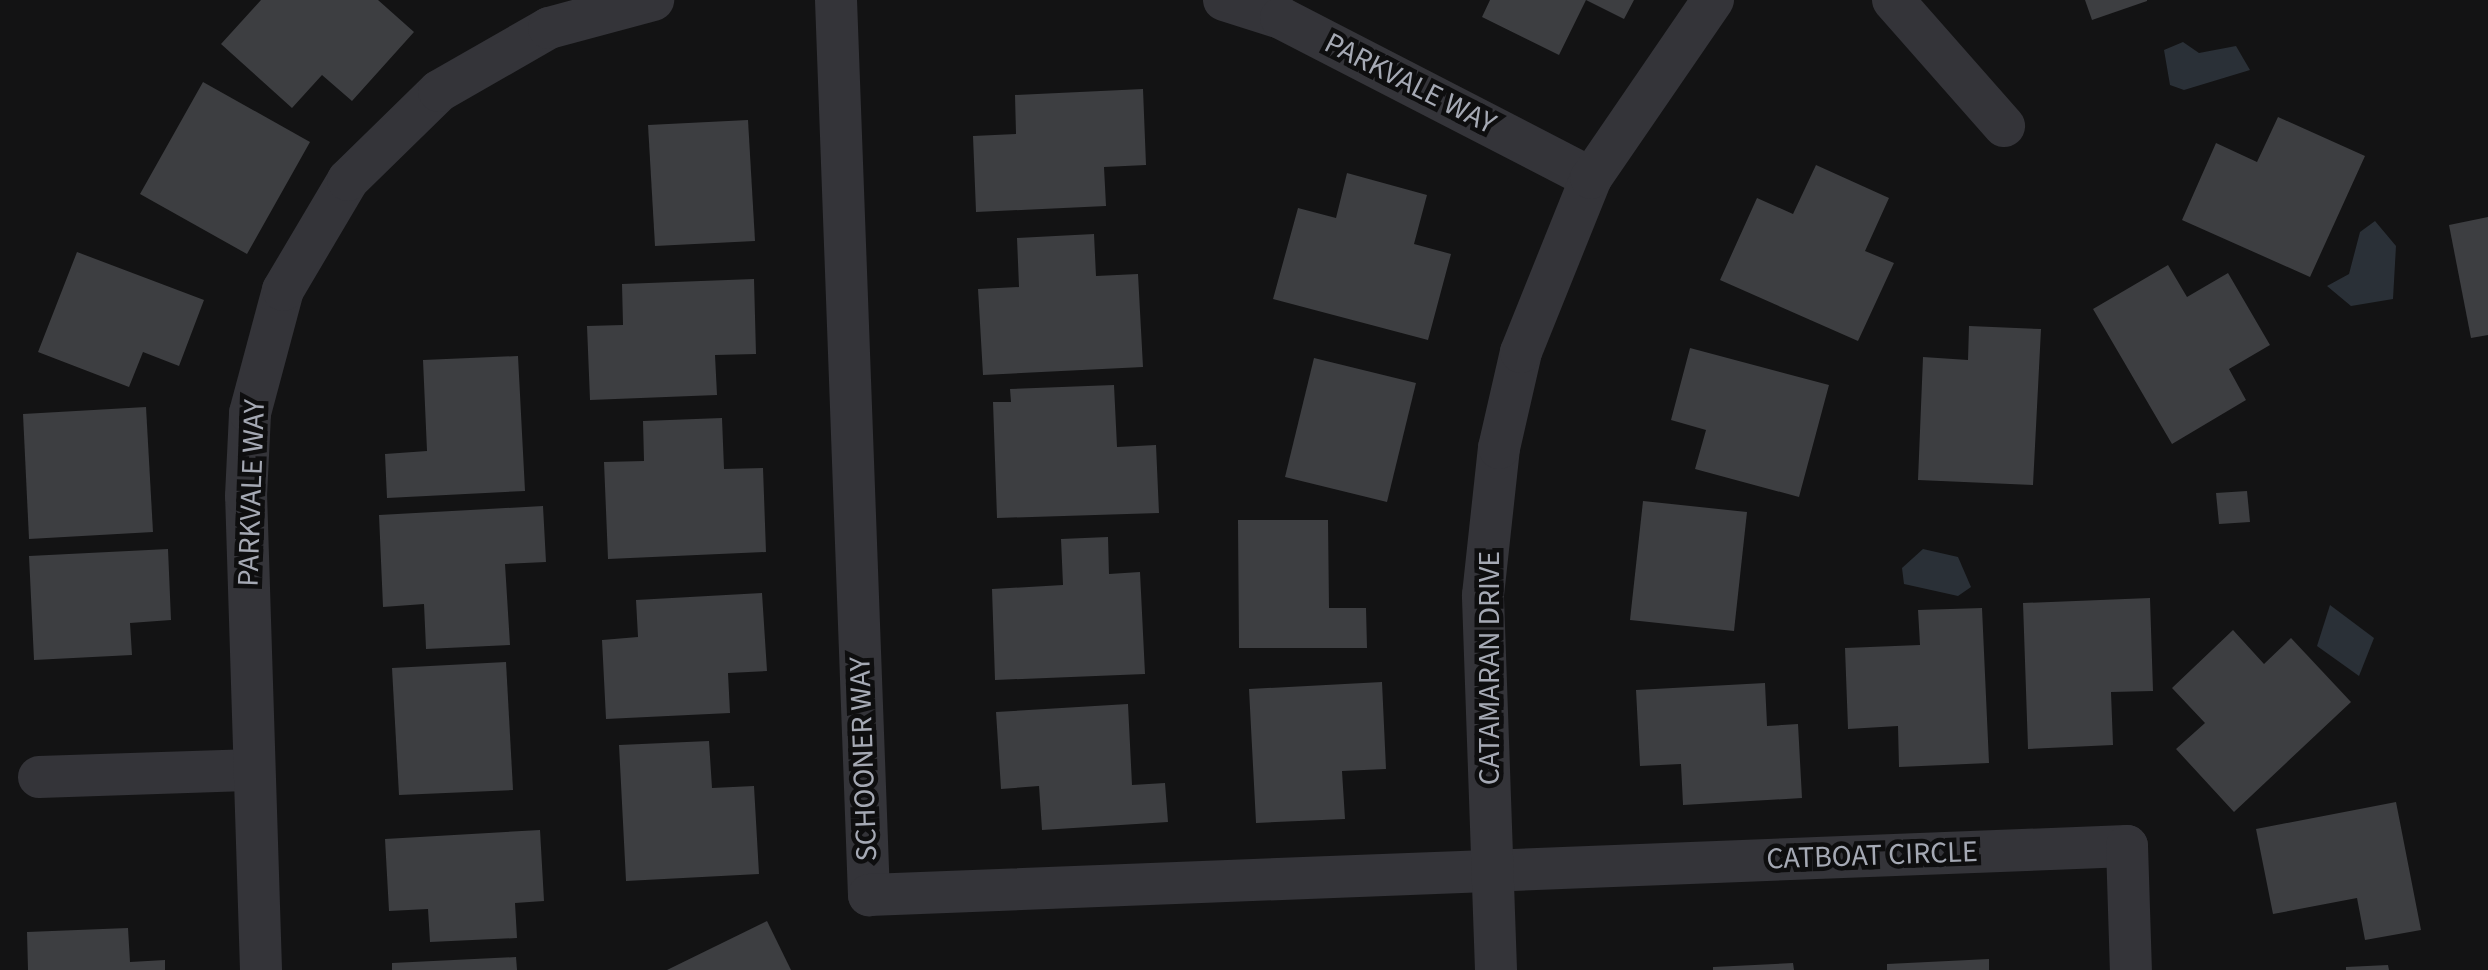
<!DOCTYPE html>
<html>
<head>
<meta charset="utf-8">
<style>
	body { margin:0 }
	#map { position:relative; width:2488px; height:970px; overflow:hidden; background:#131314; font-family:"Source Sans 3",sans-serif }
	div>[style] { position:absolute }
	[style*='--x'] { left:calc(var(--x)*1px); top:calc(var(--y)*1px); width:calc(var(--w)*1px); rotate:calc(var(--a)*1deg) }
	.water>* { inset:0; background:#2a3037 }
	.building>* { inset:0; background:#3d3e41 }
	.minor>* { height:42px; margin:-21px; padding:0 21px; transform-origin:21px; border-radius:21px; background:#343439 }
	span { translate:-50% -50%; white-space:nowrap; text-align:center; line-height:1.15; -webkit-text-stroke:9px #0e0e0f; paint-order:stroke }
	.street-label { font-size:30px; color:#a5a9b4 }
</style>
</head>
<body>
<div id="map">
	<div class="water">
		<i style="clip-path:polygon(2183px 42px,2199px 53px,2236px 46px,2250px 70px,2184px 90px,2170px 85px,2164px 50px)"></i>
		<i style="clip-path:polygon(2375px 221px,2396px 246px,2393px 299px,2351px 306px,2327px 286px,2349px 274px,2360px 232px)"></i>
		<i style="clip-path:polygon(1923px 549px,1958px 557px,1971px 587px,1958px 596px,1904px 584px,1902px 568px)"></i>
		<i style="clip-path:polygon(2330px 605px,2374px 638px,2359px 676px,2317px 646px)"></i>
	</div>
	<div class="building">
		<i style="clip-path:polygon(261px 0,378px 0,414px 32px,352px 101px,322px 75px,292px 108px,221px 44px)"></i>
		<i style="clip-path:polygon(1490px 0,1634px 0,1624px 19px,1586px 0,1559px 55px,1482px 17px)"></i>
		<i style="clip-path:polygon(2085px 0,2147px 0,2147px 1px,2092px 20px)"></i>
		<i style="clip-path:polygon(203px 82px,310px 142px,247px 254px,140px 194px)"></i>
		<i style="clip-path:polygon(1143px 89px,1146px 165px,1104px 167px,1106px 206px,976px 212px,973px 136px,1016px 134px,1015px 95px)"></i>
		<i style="clip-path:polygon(2278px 117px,2365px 156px,2310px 277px,2182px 220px,2216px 143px,2257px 162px)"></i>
		<i style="clip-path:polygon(748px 120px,755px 241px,655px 246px,648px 125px)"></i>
		<i style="clip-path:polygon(1816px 165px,1889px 198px,1865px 251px,1894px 263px,1858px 341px,1720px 280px,1757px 198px,1793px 214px)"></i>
		<i style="clip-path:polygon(1347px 173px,1427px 195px,1414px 244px,1451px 254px,1428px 340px,1273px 299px,1298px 208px,1336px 218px)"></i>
		<i style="clip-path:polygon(2488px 217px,2488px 335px,2471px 338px,2449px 225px)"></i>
		<i style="clip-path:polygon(1094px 234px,1096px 276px,1138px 274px,1143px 367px,983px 375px,978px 289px,1019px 287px,1017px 238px)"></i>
		<i style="clip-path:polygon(77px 252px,204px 300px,179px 366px,143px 352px,129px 387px,38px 352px)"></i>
		<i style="clip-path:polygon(2168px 265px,2187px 297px,2228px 273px,2270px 345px,2229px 369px,2246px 400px,2172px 444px,2093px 309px)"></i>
		<i style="clip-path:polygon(754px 279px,756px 354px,715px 355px,717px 395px,590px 400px,587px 326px,623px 325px,622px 284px)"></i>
		<i style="clip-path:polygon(1969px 326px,2041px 329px,2033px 485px,1918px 480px,1923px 357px,1968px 360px)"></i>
		<i style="clip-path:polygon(1690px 348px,1829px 385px,1799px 497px,1695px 469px,1706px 430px,1671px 420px)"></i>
		<i style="clip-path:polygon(518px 356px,525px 491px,387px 498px,385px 454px,427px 451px,423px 360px)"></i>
		<i style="clip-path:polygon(1314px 358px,1416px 383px,1387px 502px,1285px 477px)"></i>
		<i style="clip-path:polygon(1114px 385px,1117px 447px,1156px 445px,1159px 513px,997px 518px,993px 402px,1011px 402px,1010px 389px)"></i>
		<i style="clip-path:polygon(146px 407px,153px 532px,29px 539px,23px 414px)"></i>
		<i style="clip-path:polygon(722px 418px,724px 469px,763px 468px,766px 552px,608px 559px,604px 462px,644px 461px,643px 421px)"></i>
		<i style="clip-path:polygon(2247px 491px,2250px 522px,2219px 524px,2216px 493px)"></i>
		<i style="clip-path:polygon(1643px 501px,1747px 512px,1734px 631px,1630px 620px)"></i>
		<i style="clip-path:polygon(543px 506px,546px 562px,505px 564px,510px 645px,426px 649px,424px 604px,383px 607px,379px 515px)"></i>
		<i style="clip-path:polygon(1238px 520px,1328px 520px,1329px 608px,1366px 608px,1367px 648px,1239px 648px)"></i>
		<i style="clip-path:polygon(1108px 537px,1109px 574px,1140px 572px,1145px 674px,995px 680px,992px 589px,1063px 585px,1061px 539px)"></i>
		<i style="clip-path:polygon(168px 549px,171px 620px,130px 623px,132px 655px,34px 660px,29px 556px)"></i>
		<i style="clip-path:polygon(762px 593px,767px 671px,728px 673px,730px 713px,606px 719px,602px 640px,638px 637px,636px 600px)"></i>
		<i style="clip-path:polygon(2150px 598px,2153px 691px,2111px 692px,2113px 745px,2028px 749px,2023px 603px)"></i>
		<i style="clip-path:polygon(1982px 608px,1989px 763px,1899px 767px,1898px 726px,1848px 729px,1845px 648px,1920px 645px,1918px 610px)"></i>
		<i style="clip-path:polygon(2233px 630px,2264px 664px,2291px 638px,2351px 702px,2234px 812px,2176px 749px,2205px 723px,2172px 688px)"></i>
		<i style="clip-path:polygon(506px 662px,513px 790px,399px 795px,392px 668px)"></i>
		<i style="clip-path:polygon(1382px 682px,1386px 769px,1342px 771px,1345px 819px,1256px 823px,1249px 689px)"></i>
		<i style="clip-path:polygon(1765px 683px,1767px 726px,1798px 724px,1802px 798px,1683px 805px,1681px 764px,1640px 766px,1636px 690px)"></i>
		<i style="clip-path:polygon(1128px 704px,1132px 785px,1165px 783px,1168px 822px,1042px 830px,1039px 786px,1001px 789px,996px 712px)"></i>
		<i style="clip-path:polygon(709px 741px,712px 788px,754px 786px,759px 874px,626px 881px,619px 745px)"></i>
		<i style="clip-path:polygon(2396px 802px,2421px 930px,2365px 940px,2357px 898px,2273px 914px,2256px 829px)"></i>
		<i style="clip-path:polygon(540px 830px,544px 901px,515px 903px,517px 938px,430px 942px,428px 909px,389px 911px,385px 839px)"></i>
		<i style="clip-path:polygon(767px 921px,791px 970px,667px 970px)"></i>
		<i style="clip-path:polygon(128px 928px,130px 962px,165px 960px,165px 970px,28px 970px,27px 932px)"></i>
		<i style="clip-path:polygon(516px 957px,517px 970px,392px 970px,392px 963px)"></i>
		<i style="clip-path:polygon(1989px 959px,1989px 970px,1887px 970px,1887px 964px)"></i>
		<i style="clip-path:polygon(1793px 963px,1794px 970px,1713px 970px,1713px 967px)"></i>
		<i style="clip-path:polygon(2388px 965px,2389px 970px,2346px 970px,2346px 967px)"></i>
	</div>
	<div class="minor">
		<i style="--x:836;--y:0;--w:896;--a:87.89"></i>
		<i style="--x:869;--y:895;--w:1259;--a:-2.23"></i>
		<i style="--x:2127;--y:846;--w:124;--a:88.2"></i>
		<i style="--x:1224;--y:0;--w:60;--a:17.5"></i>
		<i style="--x:1281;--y:18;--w:349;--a:27.3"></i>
		<i style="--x:1893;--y:0;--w:168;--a:48.6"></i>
		<i style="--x:39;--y:777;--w:215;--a:-1.9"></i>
		<i style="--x:261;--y:970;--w:474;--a:-91.8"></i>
		<i style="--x:246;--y:496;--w:83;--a:-87.2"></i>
		<i style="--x:250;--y:413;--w:127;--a:-75"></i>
		<i style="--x:283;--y:290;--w:128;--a:-59.4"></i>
		<i style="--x:348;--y:180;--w:127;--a:-44.4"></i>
		<i style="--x:439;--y:91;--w:127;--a:-29.8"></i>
		<i style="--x:549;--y:28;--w:108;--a:-15.1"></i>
		<i style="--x:1496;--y:970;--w:375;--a:-92"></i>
		<i style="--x:1483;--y:595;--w:148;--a:-83.8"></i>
		<i style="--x:1499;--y:448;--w:98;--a:-77.1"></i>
		<i style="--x:1521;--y:352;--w:188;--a:-68.1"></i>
		<i style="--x:1591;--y:178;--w:216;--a:-55.6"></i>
	</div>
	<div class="street-label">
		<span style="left:1410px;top:84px;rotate:27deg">PARKVALE WAY</span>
		<span style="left:252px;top:493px;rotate:-88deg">PARKVALE WAY</span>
		<span style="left:1490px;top:668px;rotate:-90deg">CATAMARAN DRIVE</span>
		<span style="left:864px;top:759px;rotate:-92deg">SCHOONER WAY</span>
		<span style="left:1872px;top:856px;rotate:-2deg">CATBOAT CIRCLE</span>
	</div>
</div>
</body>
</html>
